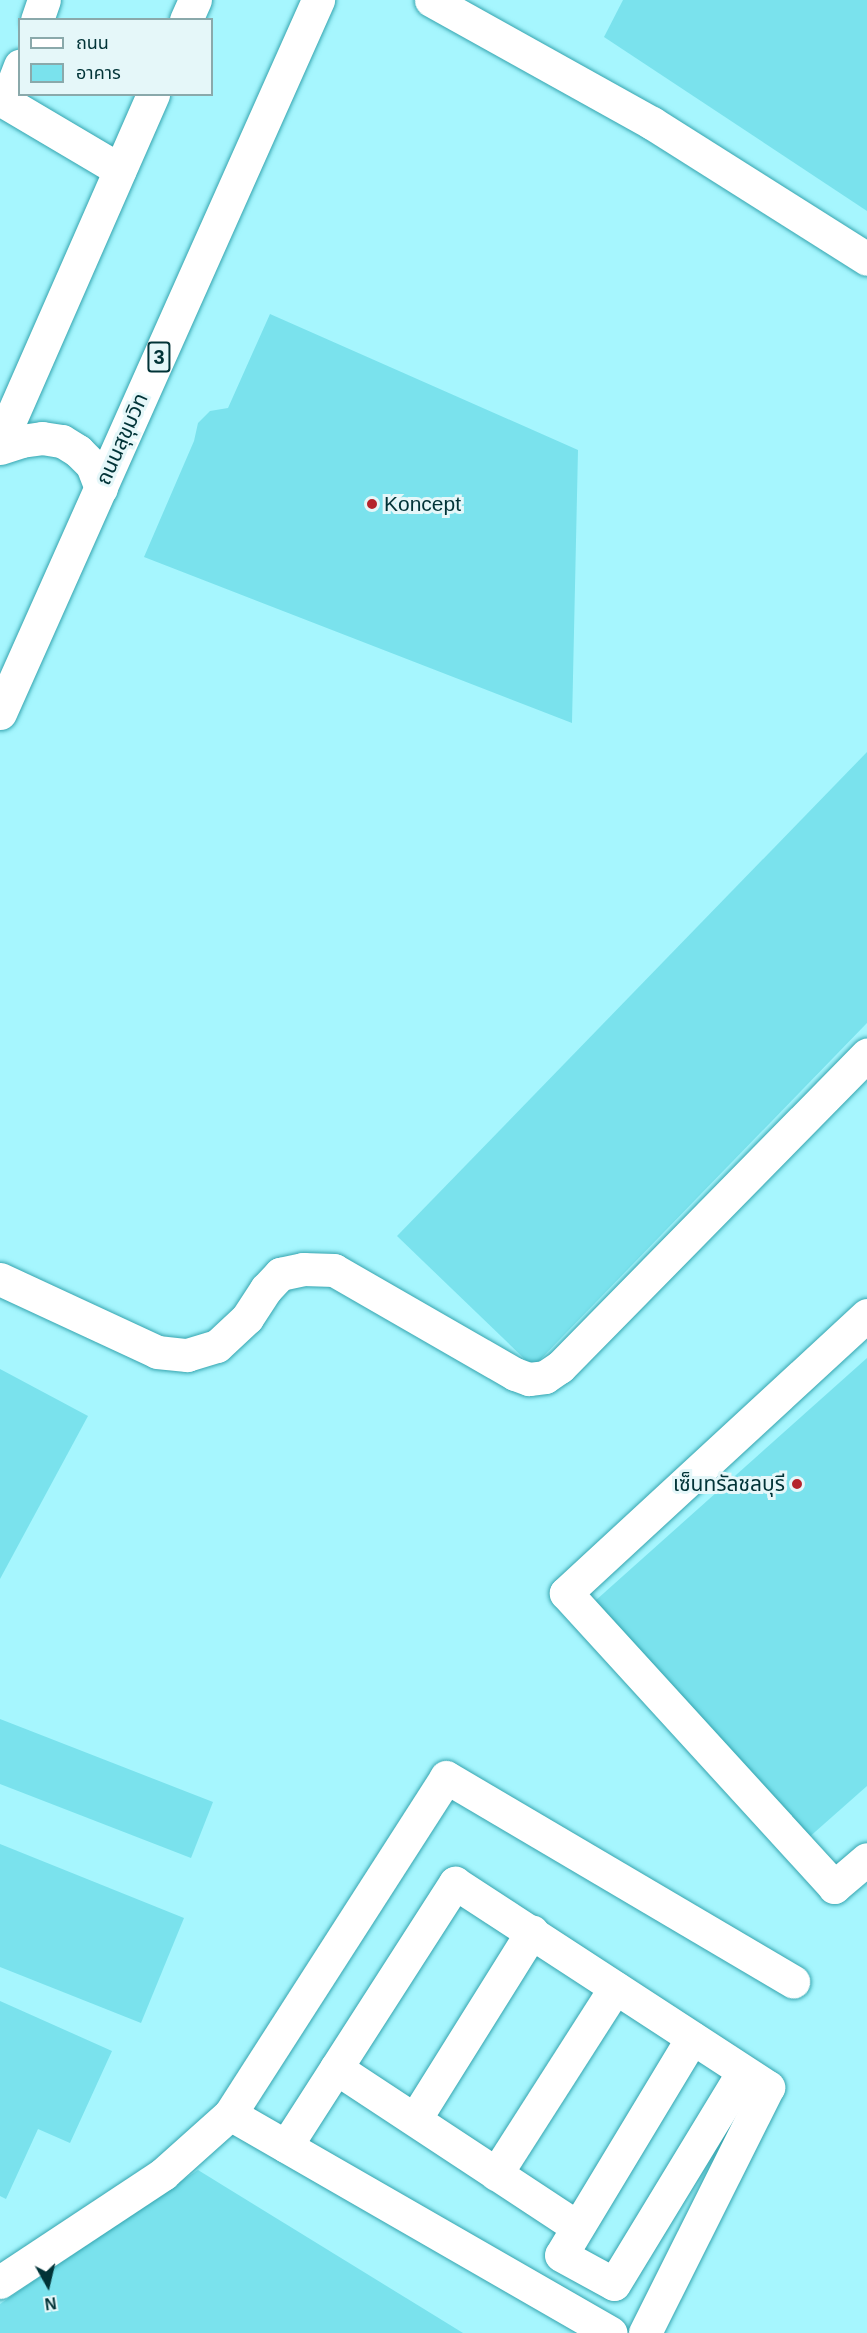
<!DOCTYPE html>
<html>
<head>
<meta charset="utf-8">
<style>
  body { margin:0 }
  #map { position:relative; width:867px; height:2333px; overflow:hidden; background:#a6f6fe; font-family:Arial,"Noto Sans Thai",sans-serif }
  div>[style] { position:absolute }
  [style*='--x'] { left:calc(var(--x)*1px); top:calc(var(--y)*1px); width:calc(var(--w)*1px); rotate:calc(var(--a)*1deg) }
  .building>* { inset:0; background:#7ae2ed }
  .roads { filter:drop-shadow(0 0 2px #35a4af) drop-shadow(0 0 2px #35a4af) }
  .minor>* { height:33px; margin:-16.5px; padding:0 16.5px; transform-origin:16.5px; border-radius:16.5px; background:#fff }
  .major>* { height:33px; margin:-16.5px; padding:0 16.5px; transform-origin:16.5px; border-radius:16.5px; background:#fff }
  .dots>* { width:16px; height:16px; translate:-50% -50%; box-sizing:border-box; border:3px solid #e5f7f9; border-radius:50% }
  span { translate:-50% -50%; white-space:nowrap; text-align:center; line-height:1.15; -webkit-text-stroke:6px #e5f7f9; paint-order:stroke }
  .shield-label span { padding:2px 4px; background:#e5f7f9; border:2px solid; border-radius:4px; -webkit-text-stroke-width:0 }
  .shield-label { font-size:20px; color:#013337; font-weight:700 }
  .street-label { font-size:21px; color:#013337 }
  .poi-label { font-size:21px; color:#013337 }
  .left { translate:0 -50%; text-align:left }
  .right { translate:-100% -50%; text-align:right }
  .legend { position:absolute; left:18px; top:18px; width:195px; height:78px; box-sizing:border-box; background:#e5f7f9; border:2px solid #8aa9ab; margin:0; padding:8px 10px; list-style:none; font-size:18px; color:#013337 }
  .legend li { display:flex; align-items:center; gap:12px; height:30px }
  .legend b { width:30px; border:2px solid #8aa9ab }
  .north { position:absolute; left:18px; top:2255px; width:60px; height:60px; -webkit-text-stroke:4px #e5f7f9; paint-order:stroke; rotate:172deg; font-size:16px; font-weight:700; line-height:24px; text-align:center; color:#013337 }
  .north::after { content:''; display:block; margin:auto; width:21px; height:27px; background:#013337; clip-path:polygon(50% 0,100% 100%,50% 72%,0 100%) }
</style>
</head>
<body>
<div id="map">
  <div class="building">
    <div style="clip-path:polygon(623px 0,867px 0,867px 211px,604px 37px)"></div>
    <div style="clip-path:polygon(270px 314px,578px 450px,572px 723px,144px 557px,194px 441px,198px 423px,210px 411px,228px 408px)"></div>
    <div style="clip-path:polygon(867px 752px,867px 1023px,533px 1367px,397px 1236px)"></div>
    <div style="clip-path:polygon(867px 1358px,867px 1786px,798px 1847px,586px 1609px)"></div>
    <div style="clip-path:polygon(0 1369px,88px 1416px,0 1579px)"></div>
    <div style="clip-path:polygon(0 1719px,213px 1802px,191px 1858px,0 1784px)"></div>
    <div style="clip-path:polygon(0 1844px,184px 1918px,141px 2023px,0 1967px)"></div>
    <div style="clip-path:polygon(0 2001px,112px 2051px,70px 2143px,38px 2129px,6px 2199px,0 2196px)"></div>
    <div style="clip-path:polygon(198px 2170px,463px 2333px,0 2333px,0 2304px)"></div>
  </div>
  <div class="roads">
    <div class="minor">
      <div style="--x:431;--y:0;--w:253;--a:29.1"></div>
      <div style="--x:652;--y:123;--w:254;--a:32.3"></div>
      <div style="--x:37;--y:20;--w:21;--a:-71"></div>
      <div style="--x:0;--y:99;--w:139;--a:30.6"></div>
      <div style="--x:6;--y:102;--w:39;--a:-69"></div>
      <div style="--x:0;--y:1279;--w:173;--a:24.9"></div>
      <div style="--x:157;--y:1352;--w:30;--a:6"></div>
      <div style="--x:187;--y:1355;--w:31;--a:-17"></div>
      <div style="--x:217;--y:1346;--w:41;--a:-43"></div>
      <div style="--x:247;--y:1318;--w:35;--a:-57"></div>
      <div style="--x:266;--y:1289;--w:21;--a:-47"></div>
      <div style="--x:280;--y:1274;--w:24;--a:-12"></div>
      <div style="--x:303;--y:1269;--w:31;--a:2"></div>
      <div style="--x:334;--y:1270;--w:209;--a:29.9"></div>
      <div style="--x:515;--y:1374;--w:15;--a:20"></div>
      <div style="--x:529;--y:1379;--w:16;--a:-7"></div>
      <div style="--x:545;--y:1377;--w:18;--a:-34"></div>
      <div style="--x:560;--y:1367;--w:438;--a:-45.5"></div>
      <div style="--x:867;--y:1315;--w:410;--a:137.3"></div>
      <div style="--x:566;--y:1593;--w:398;--a:47.6"></div>
      <div style="--x:834;--y:1887;--w:43;--a:-40.3"></div>
      <div style="--x:692;--y:2038;--w:253;--a:121.1"></div>
      <div style="--x:561;--y:2255;--w:60;--a:28.7"></div>
      <div style="--x:614;--y:2284;--w:248;--a:-58.7"></div>
      <div style="--x:336;--y:2068;--w:289;--a:33.4"></div>
      <div style="--x:230;--y:2114;--w:400;--a:-57.3"></div>
      <div style="--x:446;--y:1777;--w:403;--a:30.5"></div>
      <div style="--x:415;--y:2119;--w:221;--a:-58"></div>
      <div style="--x:286;--y:2146;--w:313;--a:-57.3"></div>
      <div style="--x:455;--y:1883;--w:374;--a:33.1"></div>
      <div style="--x:768;--y:2087;--w:275;--a:116.6"></div>
      <div style="--x:496;--y:2174;--w:221;--a:-57.4"></div>
      <div style="--x:0;--y:2282;--w:196;--a:-33.5"></div>
      <div style="--x:163;--y:2174;--w:90;--a:-41.8"></div>
      <div style="--x:230;--y:2114;--w:439;--a:29.9"></div>
    </div>
    <div class="major">
      <div style="--x:186;--y:20;--w:22;--a:-66"></div>
      <div style="--x:0;--y:443;--w:381;--a:-66.3"></div>
      <div style="--x:0;--y:448;--w:22;--a:-18"></div>
      <div style="--x:21;--y:441;--w:21;--a:-8"></div>
      <div style="--x:42;--y:438;--w:20;--a:9"></div>
      <div style="--x:62;--y:441;--w:19;--a:32"></div>
      <div style="--x:78;--y:451;--w:20;--a:45"></div>
      <div style="--x:92;--y:465;--w:25;--a:69"></div>
      <div style="--x:0;--y:713;--w:781;--a:-65.96"></div>
    </div>
  </div>
  <div class="dots">
    <div style="left:372px;top:504px;background:#b5242c"></div>
    <div style="left:797px;top:1484px;background:#b5242c"></div>
  </div>
  <div class="shield-label">
    <span style="left:159px;top:357px">3</span>
  </div>
  <div class="street-label">
    <span style="left:122px;top:439px;rotate:-66deg">ถนนสุขุมวิท</span>
  </div>
  <div class="poi-label">
    <span class="left" style="left:384px;top:504px">Koncept</span>
    <span class="right" style="left:785px;top:1484px">เซ็นทรัลชลบุรี</span>
  </div>
  <ul class="legend">
  <li><b style="height:8px;background:#fff"></b>ถนน</li>
  <li><b style="height:16px;background:#7ae2ed"></b>อาคาร</li>
  </ul>
  <div class="north">N</div>
</div>
</body>
</html>
